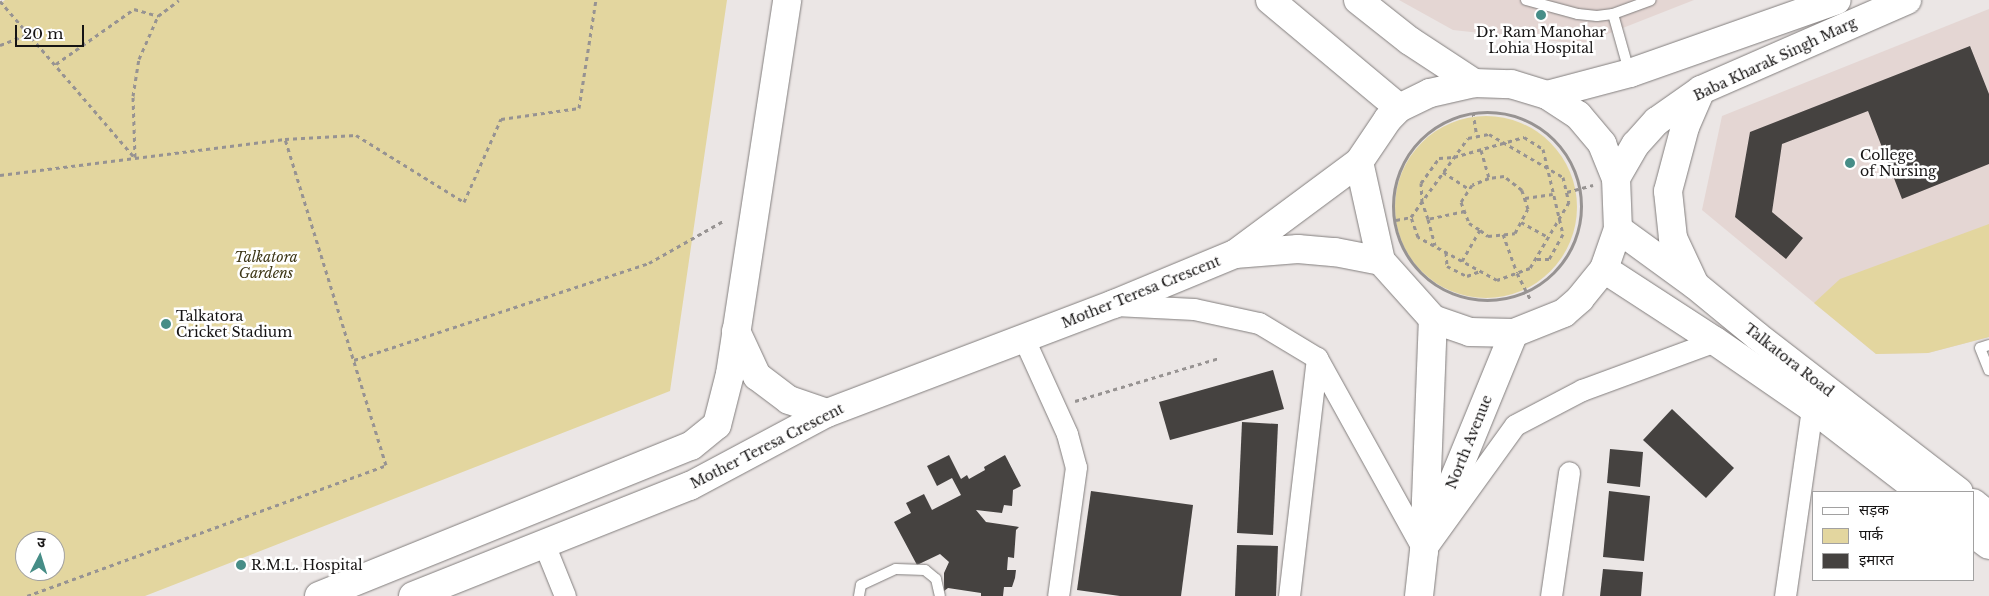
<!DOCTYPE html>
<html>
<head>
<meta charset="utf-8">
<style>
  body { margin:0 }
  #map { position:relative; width:1989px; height:596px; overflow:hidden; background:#ebe6e5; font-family:"Libre Baskerville","Noto Sans Devanagari",serif }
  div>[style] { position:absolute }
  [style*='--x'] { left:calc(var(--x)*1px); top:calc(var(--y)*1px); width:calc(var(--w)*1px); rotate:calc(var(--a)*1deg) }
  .built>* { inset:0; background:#e4d6d3 }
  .green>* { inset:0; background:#e3d69f }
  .round { border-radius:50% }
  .building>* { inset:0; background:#454240 }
  .path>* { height:3px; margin-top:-1.5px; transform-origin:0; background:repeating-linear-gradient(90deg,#979392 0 4px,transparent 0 8px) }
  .path>.ring { margin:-1.5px; padding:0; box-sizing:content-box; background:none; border:3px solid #979392; border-radius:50% }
  .roads { filter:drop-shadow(0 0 1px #827e7d) drop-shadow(0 0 1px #827e7d) }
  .lane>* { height:10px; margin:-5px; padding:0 5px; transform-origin:5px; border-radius:5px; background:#fff }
  .street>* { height:21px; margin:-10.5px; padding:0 10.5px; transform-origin:10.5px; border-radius:10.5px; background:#fff }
  .secondary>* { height:28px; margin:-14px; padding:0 14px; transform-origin:14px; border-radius:14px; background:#fff }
  .dots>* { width:14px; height:14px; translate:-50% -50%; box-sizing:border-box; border:2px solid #fff; border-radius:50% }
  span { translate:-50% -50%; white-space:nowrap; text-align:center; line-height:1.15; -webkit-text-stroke:5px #fff; paint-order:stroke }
  .poi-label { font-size:14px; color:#161414 }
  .left { translate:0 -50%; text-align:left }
  .street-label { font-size:14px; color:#161414 }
  .park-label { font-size:14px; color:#3e3717; font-style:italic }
  .legend { position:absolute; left:1812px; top:491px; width:162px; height:90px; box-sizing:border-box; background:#fff; border:1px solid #a2a1a1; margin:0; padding:6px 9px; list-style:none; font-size:15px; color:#161414 }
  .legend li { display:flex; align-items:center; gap:10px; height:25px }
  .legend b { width:25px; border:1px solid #a2a1a1 }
  .north { position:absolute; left:15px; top:531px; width:50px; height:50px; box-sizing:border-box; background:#fff; border:1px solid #a2a1a1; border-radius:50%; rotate:5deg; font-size:14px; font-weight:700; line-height:20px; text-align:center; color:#161414 }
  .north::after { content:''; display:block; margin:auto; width:18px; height:22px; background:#468d87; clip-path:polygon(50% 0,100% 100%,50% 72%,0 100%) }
  .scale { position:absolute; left:15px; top:25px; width:69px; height:22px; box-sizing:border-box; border:2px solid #161414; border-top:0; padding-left:6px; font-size:15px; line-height:18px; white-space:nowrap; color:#161414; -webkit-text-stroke:4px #fff; paint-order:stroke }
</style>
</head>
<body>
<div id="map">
  <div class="built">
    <div style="clip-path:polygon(1399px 0,1694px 0,1582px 44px,1453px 30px)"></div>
    <div style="clip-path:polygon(1989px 9px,1989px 337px,1928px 353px,1876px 354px,1702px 210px,1722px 116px)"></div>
  </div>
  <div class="green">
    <div style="clip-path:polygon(evenodd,5px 0,727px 0,670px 391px,145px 596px,0 596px,0 4px,5px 0,25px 541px,55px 541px,55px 571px,25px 571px,25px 541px)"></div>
    <div class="round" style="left:1395px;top:116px;width:182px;height:182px"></div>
    <div style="clip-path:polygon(1989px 224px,1989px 337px,1928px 353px,1876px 354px,1814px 303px,1840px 279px)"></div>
  </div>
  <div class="building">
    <div style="clip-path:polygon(1970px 46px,1989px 94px,1989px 164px,1902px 199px,1868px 111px,1782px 144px,1772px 212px,1803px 238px,1786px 259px,1735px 217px,1750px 132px)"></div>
    <div style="clip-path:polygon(1273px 370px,1284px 409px,1170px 440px,1159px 402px)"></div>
    <div style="clip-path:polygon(1672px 409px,1734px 468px,1706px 498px,1643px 440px)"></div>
    <div style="clip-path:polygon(1242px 422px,1278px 424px,1273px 535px,1237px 533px)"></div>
    <div style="clip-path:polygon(1610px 449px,1643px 452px,1640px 487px,1607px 483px)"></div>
    <div style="clip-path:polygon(949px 455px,961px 479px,967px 475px,969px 479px,985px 470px,984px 467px,1005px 455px,1021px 486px,1013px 490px,1012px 506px,1004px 505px,1002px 513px,976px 510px,986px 522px,1019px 527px,1016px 530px,1014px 558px,1008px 557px,1007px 570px,1016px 570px,1015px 578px,1012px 587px,1004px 587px,1003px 596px,981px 596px,981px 593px,948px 588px,944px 591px,944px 573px,949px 562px,940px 554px,917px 565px,894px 522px,911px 513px,906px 503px,924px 494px,932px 510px,961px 495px,952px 478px,937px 486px,927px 466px)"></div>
    <div style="clip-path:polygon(1091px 491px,1193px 505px,1181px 596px,1120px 596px,1077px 590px)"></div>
    <div style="clip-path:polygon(1609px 491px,1650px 496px,1644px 561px,1603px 557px)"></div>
    <div style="clip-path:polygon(1237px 545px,1278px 546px,1276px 596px,1235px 596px)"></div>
    <div style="clip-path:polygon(1603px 569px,1643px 572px,1641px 596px,1600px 596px)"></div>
  </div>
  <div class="path">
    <div style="--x:0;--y:1;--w:207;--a:49.3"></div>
    <div style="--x:0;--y:45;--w:31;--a:-21"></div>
    <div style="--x:56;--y:64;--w:95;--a:-35.2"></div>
    <div style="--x:134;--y:9;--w:25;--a:16"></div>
    <div class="ring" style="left:1393px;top:112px;width:185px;height:185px"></div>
    <div style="--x:1473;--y:112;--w:24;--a:81"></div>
    <div style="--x:1489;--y:134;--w:86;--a:30.2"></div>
    <div style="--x:1563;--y:177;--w:26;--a:77"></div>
    <div style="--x:1569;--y:202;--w:77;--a:120.6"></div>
    <div style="--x:1530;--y:268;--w:35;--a:160"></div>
    <div style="--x:1497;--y:280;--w:90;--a:-151.4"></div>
    <div style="--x:1418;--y:237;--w:21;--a:-109"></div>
    <div style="--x:1411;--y:217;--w:97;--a:-54.2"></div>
    <div style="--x:1468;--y:138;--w:21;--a:-11"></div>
    <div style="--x:1481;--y:150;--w:29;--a:74"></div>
    <div style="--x:135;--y:157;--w:61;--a:-91.9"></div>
    <div style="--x:133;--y:96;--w:37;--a:-81"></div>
    <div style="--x:139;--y:59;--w:47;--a:-66.2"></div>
    <div style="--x:158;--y:16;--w:26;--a:-37"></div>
    <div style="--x:1443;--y:172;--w:31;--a:33"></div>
    <div style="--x:0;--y:175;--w:287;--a:-7.2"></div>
    <div style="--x:285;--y:139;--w:71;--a:-3.2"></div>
    <div style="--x:356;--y:135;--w:127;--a:31.8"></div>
    <div style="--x:464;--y:202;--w:91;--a:-66"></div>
    <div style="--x:501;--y:119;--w:79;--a:-8"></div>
    <div style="--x:579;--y:108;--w:109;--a:-81.1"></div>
    <div style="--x:1567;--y:192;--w:27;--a:-15"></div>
    <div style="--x:1525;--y:198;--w:28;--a:-8"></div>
    <div style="--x:1465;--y:211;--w:38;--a:168"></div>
    <div style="--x:1428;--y:219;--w:18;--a:-109"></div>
    <div style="--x:1422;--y:202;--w:19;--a:-93"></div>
    <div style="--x:1421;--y:183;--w:31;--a:-54"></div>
    <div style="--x:1439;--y:158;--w:15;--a:-4"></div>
    <div style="--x:1454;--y:157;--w:73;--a:-15.9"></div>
    <div style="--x:1524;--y:137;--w:22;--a:32"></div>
    <div style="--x:1543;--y:149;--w:87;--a:76.8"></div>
    <div style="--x:1563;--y:234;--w:29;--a:119"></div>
    <div style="--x:1549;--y:259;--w:14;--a:180"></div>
    <div style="--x:1428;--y:219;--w:27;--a:75"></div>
    <div style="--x:1396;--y:220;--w:15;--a:-11"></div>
    <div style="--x:1521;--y:222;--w:31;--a:29"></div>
    <div style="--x:1503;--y:234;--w:41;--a:70.3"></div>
    <div style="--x:1517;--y:273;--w:30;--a:63"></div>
    <div style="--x:1446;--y:252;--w:14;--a:86"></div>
    <div style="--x:1447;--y:266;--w:22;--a:27"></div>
    <div style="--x:1467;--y:276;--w:14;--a:-21"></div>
    <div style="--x:1462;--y:261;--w:36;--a:-60"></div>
    <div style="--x:1480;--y:230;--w:10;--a:37"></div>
    <div style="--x:1488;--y:236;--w:27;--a:-6"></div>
    <div style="--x:1515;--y:233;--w:27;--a:-62"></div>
    <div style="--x:1528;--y:209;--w:20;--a:-108"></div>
    <div style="--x:1522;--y:190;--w:23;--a:-142"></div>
    <div style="--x:1504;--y:176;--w:15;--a:172"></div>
    <div style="--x:1489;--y:178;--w:18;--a:158"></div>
    <div style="--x:1472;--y:185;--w:20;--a:123"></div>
    <div style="--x:1461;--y:202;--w:22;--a:69"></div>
    <div style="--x:1469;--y:223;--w:13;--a:32"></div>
    <div style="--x:354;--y:360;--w:311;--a:-18.2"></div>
    <div style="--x:649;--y:263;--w:87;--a:-29.5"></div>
    <div style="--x:1075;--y:401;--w:150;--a:-16.6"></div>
    <div style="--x:27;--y:596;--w:382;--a:-20"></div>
    <div style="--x:386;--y:465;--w:341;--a:-107.2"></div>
  </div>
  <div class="roads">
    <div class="lane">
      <div style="--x:1526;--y:0;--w:54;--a:15.1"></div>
      <div style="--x:1578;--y:14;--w:19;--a:6"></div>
      <div style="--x:1597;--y:16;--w:16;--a:-7"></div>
      <div style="--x:1613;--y:14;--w:40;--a:-20.2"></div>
      <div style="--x:1613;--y:14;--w:59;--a:74.3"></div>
      <div style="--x:1989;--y:345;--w:9;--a:162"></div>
      <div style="--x:1980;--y:348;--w:24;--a:68"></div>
      <div style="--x:859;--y:596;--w:11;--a:-80"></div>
      <div style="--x:861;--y:585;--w:38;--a:-25"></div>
      <div style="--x:896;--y:569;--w:29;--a:2"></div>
      <div style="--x:925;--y:570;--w:14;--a:39"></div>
      <div style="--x:936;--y:579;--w:17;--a:77"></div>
    </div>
    <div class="street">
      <div style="--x:1115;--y:305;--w:79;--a:2.9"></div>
      <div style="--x:1194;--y:309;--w:66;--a:12.2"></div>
      <div style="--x:1259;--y:323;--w:68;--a:31.1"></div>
      <div style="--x:1317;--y:358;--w:221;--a:61"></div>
      <div style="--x:1424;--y:551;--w:155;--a:-54.2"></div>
      <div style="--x:1515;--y:425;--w:76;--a:-27.6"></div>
      <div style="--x:1582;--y:390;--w:142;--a:-20.2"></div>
      <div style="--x:1024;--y:339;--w:104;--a:65.6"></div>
      <div style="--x:1067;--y:434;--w:34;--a:75"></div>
      <div style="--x:1076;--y:467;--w:130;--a:97.9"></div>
      <div style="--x:544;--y:544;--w:56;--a:68"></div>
      <div style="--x:1289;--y:596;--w:240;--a:-83.3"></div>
      <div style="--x:1551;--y:596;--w:125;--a:-81.7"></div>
      <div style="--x:1785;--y:596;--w:190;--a:-81.8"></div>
    </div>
    <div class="secondary">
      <div style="--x:1270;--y:0;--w:168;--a:39.9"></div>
      <div style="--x:1358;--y:0;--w:66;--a:38.3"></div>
      <div style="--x:1410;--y:41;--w:77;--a:33.3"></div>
      <div style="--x:1547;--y:95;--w:86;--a:-14.8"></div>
      <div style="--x:1630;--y:73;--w:219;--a:-19.4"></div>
      <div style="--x:1616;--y:178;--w:39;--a:-60"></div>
      <div style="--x:1636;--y:144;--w:31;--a:-48"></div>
      <div style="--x:1657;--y:121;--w:54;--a:-35.2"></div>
      <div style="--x:1701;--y:90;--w:225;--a:-23.6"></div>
      <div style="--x:1618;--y:229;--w:95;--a:36"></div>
      <div style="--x:1695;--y:285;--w:80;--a:39.4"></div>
      <div style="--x:1757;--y:336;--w:255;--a:37.7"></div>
      <div style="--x:1235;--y:254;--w:63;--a:-4.5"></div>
      <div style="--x:1298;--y:249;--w:37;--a:5"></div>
      <div style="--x:1335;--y:252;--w:47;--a:11.1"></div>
      <div style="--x:1604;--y:269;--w:132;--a:33"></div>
      <div style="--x:1715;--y:341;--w:118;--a:34.6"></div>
      <div style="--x:1812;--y:408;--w:138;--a:37.6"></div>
      <div style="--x:1694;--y:283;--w:50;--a:-115"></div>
      <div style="--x:1673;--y:238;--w:47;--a:-96.1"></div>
      <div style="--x:1668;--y:191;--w:66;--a:-75.1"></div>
      <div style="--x:1685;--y:127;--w:40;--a:-66.6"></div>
      <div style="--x:736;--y:331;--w:50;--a:65"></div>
      <div style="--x:757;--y:376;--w:40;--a:37"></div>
      <div style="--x:789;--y:400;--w:40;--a:18.9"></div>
      <div style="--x:1973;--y:503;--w:21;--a:39"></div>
      <div style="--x:1973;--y:533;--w:20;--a:37"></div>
      <div style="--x:1431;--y:535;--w:218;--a:-67.7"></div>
      <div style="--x:319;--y:596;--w:401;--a:-22"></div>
      <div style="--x:691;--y:446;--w:33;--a:-39"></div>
      <div style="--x:717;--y:425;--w:53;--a:-75.7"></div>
      <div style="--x:730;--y:374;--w:378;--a:-81.3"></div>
      <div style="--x:413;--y:596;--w:298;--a:-21.7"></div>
      <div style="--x:690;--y:486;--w:155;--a:-28.1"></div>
      <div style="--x:827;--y:413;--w:307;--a:-20.8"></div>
      <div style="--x:1114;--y:304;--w:131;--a:-22.5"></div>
      <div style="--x:1235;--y:254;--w:154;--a:-36.6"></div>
      <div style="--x:1359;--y:162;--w:52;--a:-56"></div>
      <div style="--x:1388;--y:119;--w:16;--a:-45"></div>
      <div style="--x:1399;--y:108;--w:34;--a:-26"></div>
      <div style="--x:1430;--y:93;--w:45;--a:-12.8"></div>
      <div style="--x:1474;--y:83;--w:37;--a:2"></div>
      <div style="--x:1511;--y:84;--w:38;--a:17"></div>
      <div style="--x:1547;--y:95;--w:37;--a:33"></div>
      <div style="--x:1578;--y:115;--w:38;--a:50"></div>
      <div style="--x:1602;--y:144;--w:37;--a:68"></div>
      <div style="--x:1616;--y:178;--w:51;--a:87.8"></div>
      <div style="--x:1618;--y:229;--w:42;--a:109.3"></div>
      <div style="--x:1604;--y:269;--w:38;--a:129"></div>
      <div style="--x:1580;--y:299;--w:21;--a:139"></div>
      <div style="--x:1564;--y:313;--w:54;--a:158.2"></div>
      <div style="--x:1514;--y:333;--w:44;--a:-178.7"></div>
      <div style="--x:1470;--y:332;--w:39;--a:-161"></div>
      <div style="--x:1433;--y:319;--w:78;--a:-131.9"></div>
      <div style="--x:1381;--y:261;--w:101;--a:-102.5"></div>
      <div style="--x:1419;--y:596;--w:45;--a:-83.7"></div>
      <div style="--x:1424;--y:551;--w:232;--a:-87.8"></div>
    </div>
  </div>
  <div class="dots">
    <div style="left:1541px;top:15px;background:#468d87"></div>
    <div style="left:1850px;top:163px;background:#468d87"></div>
    <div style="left:166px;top:324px;background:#468d87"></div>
    <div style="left:241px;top:565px;background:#468d87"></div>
  </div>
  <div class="poi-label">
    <span style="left:1541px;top:40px">Dr. Ram Manohar<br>Lohia Hospital</span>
    <span class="left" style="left:1860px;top:163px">College<br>of Nursing</span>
    <span class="left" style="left:176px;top:324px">Talkatora<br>Cricket Stadium</span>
    <span class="left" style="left:251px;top:565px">R.M.L. Hospital</span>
  </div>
  <div class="street-label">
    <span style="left:1775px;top:59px;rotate:-25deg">Baba Kharak Singh Marg</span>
    <span style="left:1141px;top:292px;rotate:-22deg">Mother Teresa Crescent</span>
    <span style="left:1789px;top:360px;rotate:38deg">Talkatora Road</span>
    <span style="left:1469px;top:442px;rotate:-68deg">North Avenue</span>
    <span style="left:767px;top:446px;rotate:-27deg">Mother Teresa Crescent</span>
  </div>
  <div class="park-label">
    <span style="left:266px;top:265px">Talkatora<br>Gardens</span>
  </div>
  <ul class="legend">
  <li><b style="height:6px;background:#fff"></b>सड़क</li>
  <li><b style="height:14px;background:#e3d69f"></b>पार्क</li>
  <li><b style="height:14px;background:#454240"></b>इमारत</li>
  </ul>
  <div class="north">उ</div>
  <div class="scale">20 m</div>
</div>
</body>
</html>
